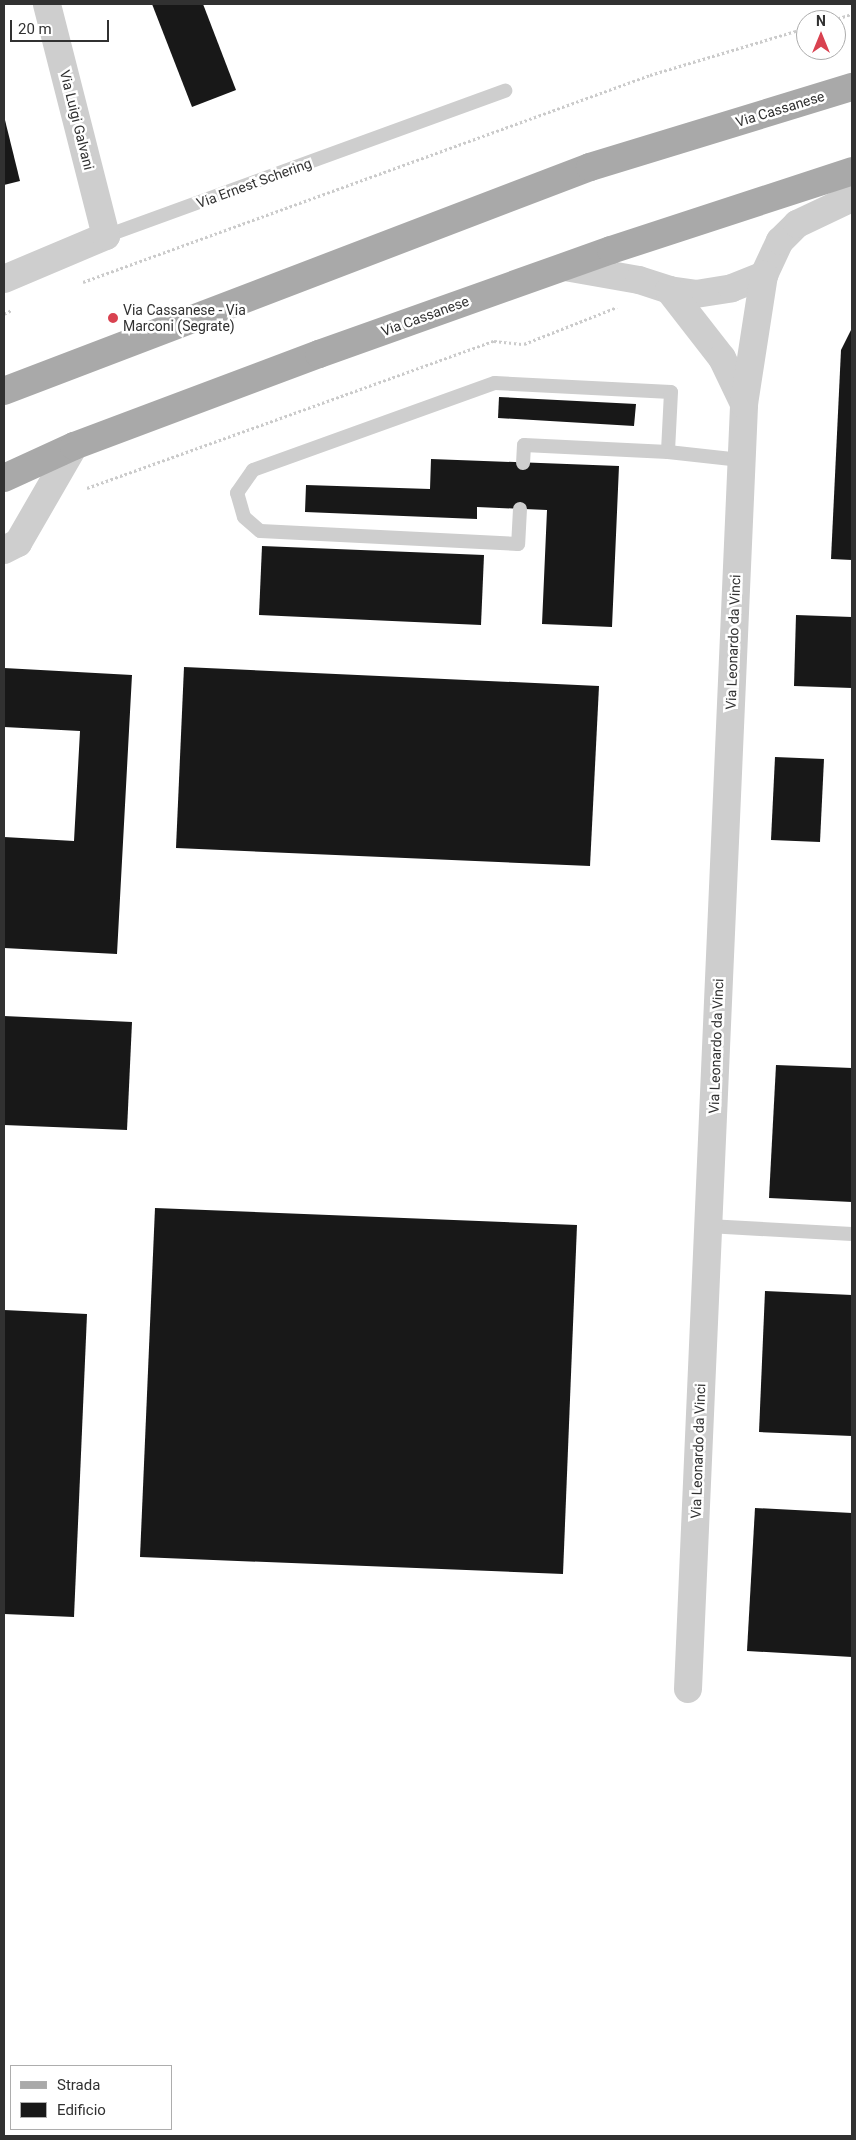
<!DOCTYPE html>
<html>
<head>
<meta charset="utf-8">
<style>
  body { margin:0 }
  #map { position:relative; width:856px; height:2140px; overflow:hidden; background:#fff; font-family:Roboto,sans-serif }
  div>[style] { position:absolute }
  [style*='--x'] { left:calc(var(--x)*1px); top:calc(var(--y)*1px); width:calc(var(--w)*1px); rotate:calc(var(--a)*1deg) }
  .building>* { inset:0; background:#181818 }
  .path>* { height:3px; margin-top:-1.5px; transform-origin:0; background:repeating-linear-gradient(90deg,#cbcbcb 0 2.5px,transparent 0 5px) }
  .service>* { height:14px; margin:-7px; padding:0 7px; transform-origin:7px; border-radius:7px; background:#cecece }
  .minor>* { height:28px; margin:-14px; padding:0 14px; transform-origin:14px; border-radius:14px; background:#cecece }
  .primary>* { height:28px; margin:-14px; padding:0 14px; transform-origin:14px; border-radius:14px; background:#a9a9a9 }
  .dots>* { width:14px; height:14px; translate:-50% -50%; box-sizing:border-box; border:2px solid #fff; border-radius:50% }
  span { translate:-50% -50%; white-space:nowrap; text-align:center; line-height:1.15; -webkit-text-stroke:5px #fff; paint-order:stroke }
  .street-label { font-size:14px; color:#313131 }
  .poi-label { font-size:14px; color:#313131 }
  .left { translate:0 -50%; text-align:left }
  .frame { position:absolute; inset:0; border:5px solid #313131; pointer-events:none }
  .legend { position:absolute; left:10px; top:2065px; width:162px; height:65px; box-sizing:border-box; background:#fff; border:1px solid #adadad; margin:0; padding:6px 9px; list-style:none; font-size:15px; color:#313131 }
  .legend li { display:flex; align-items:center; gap:10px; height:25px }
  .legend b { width:25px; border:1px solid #adadad }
  .north { position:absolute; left:796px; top:10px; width:50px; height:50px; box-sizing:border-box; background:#fff; border:1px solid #adadad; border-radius:50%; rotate:0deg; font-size:14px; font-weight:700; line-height:20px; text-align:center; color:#313131 }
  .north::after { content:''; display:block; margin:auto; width:18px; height:22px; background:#d94250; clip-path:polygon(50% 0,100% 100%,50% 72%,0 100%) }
  .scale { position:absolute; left:10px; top:20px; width:99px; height:22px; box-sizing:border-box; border:2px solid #313131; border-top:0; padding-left:6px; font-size:15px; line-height:18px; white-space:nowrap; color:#313131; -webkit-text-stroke:4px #fff; paint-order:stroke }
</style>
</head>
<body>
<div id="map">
  <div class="building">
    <div style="clip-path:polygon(152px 4px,203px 4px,236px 90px,192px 107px)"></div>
    <div style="clip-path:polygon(4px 116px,20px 181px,4px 185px)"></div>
    <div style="clip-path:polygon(852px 328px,852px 560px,831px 559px,841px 350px)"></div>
    <div style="clip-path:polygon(499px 397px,636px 404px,634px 426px,498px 418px)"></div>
    <div style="clip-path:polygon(431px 459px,619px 466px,612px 627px,542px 624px,547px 510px,477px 507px,477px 519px,305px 512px,306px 485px,430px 489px)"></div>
    <div style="clip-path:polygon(262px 546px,484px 555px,481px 625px,259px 615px)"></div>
    <div style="clip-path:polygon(796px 615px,852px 617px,852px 688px,794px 686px)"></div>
    <div style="clip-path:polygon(184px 667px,599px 686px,590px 866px,176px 848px)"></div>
    <div style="clip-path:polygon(4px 668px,132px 675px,117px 954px,4px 948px,4px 837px,74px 841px,80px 731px,4px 727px)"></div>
    <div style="clip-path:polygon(775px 757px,824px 759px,820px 842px,771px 840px)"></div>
    <div style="clip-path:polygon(4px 1016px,132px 1022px,127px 1130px,4px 1125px)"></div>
    <div style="clip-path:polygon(776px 1065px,852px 1068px,852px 1202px,769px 1198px)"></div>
    <div style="clip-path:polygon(155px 1208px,577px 1225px,563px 1574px,140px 1557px)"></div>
    <div style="clip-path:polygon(765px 1291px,852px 1295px,852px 1436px,759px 1432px)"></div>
    <div style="clip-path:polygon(4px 1310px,87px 1314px,74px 1617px,4px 1614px)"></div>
    <div style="clip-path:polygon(755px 1508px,852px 1513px,852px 1657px,747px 1651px)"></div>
  </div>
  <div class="path">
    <div style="--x:833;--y:20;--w:20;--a:-18"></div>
    <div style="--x:83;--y:282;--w:604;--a:-20.06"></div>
    <div style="--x:650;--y:75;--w:163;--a:-16.8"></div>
    <div style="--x:4;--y:314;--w:9;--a:-27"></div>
    <div style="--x:87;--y:488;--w:433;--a:-19.9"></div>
    <div style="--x:494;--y:341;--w:30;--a:6"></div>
    <div style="--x:524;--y:344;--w:100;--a:-21.7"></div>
  </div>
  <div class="service">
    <div style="--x:106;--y:236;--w:425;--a:-20"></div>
    <div style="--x:668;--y:452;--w:73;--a:6.3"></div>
    <div style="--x:520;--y:509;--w:35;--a:93"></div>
    <div style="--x:518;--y:544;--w:258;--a:-177.1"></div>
    <div style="--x:260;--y:531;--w:21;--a:-139"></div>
    <div style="--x:244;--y:517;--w:25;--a:-106"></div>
    <div style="--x:237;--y:493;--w:28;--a:-55"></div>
    <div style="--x:253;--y:470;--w:257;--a:-19.8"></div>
    <div style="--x:495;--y:383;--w:176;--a:2.9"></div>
    <div style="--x:671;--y:392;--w:60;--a:92.9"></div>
    <div style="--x:668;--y:452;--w:144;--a:-177.2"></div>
    <div style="--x:524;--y:445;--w:18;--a:93"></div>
    <div style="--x:708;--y:1226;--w:144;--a:3.2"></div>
  </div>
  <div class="minor">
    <div style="--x:565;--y:267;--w:75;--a:10"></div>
    <div style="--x:639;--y:280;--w:32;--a:18"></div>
    <div style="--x:669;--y:290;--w:27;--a:8"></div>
    <div style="--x:696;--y:294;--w:36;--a:-9"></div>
    <div style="--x:732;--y:288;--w:35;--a:-22"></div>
    <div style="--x:764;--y:275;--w:38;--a:-65"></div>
    <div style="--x:780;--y:241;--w:24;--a:-45"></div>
    <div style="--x:797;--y:224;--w:61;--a:-25.3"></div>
    <div style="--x:4;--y:279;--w:111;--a:-22.9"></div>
    <div style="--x:106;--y:236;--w:239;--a:-104.3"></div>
    <div style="--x:669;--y:290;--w:86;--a:52.1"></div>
    <div style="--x:722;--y:358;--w:51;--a:64.4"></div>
    <div style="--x:4;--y:550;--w:16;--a:-27"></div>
    <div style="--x:18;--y:543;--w:112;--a:-60"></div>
    <div style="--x:688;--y:1689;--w:1286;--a:-87.5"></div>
    <div style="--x:744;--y:404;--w:131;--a:-81.2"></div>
  </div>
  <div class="primary">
    <div style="--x:4;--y:391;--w:627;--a:-20.92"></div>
    <div style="--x:590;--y:167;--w:274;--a:-17"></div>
    <div style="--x:4;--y:478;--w:77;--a:-24.6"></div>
    <div style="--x:74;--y:446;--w:262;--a:-20.6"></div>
    <div style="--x:319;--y:354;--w:310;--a:-19.6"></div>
    <div style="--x:611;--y:250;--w:254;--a:-18.1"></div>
  </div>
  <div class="dots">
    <div style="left:113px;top:318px;background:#d94250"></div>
  </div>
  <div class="street-label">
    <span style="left:780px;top:109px;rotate:-17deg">Via Cassanese</span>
    <span style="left:77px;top:120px;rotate:76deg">Via Luigi Galvani</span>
    <span style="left:254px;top:183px;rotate:-20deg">Via Ernest Schering</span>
    <span style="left:425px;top:316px;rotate:-20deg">Via Cassanese</span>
    <span style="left:733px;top:642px;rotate:-88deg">Via Leonardo da Vinci</span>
    <span style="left:716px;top:1046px;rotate:-88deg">Via Leonardo da Vinci</span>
    <span style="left:698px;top:1451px;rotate:-88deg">Via Leonardo da Vinci</span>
  </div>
  <div class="poi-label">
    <span class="left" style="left:123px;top:318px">Via Cassanese - Via<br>Marconi (Segrate)</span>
  </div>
  <div class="frame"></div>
  <ul class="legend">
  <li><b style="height:6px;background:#a9a9a9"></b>Strada</li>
  <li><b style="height:14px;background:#181818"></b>Edificio</li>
  </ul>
  <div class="north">N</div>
  <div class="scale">20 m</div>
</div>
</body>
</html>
